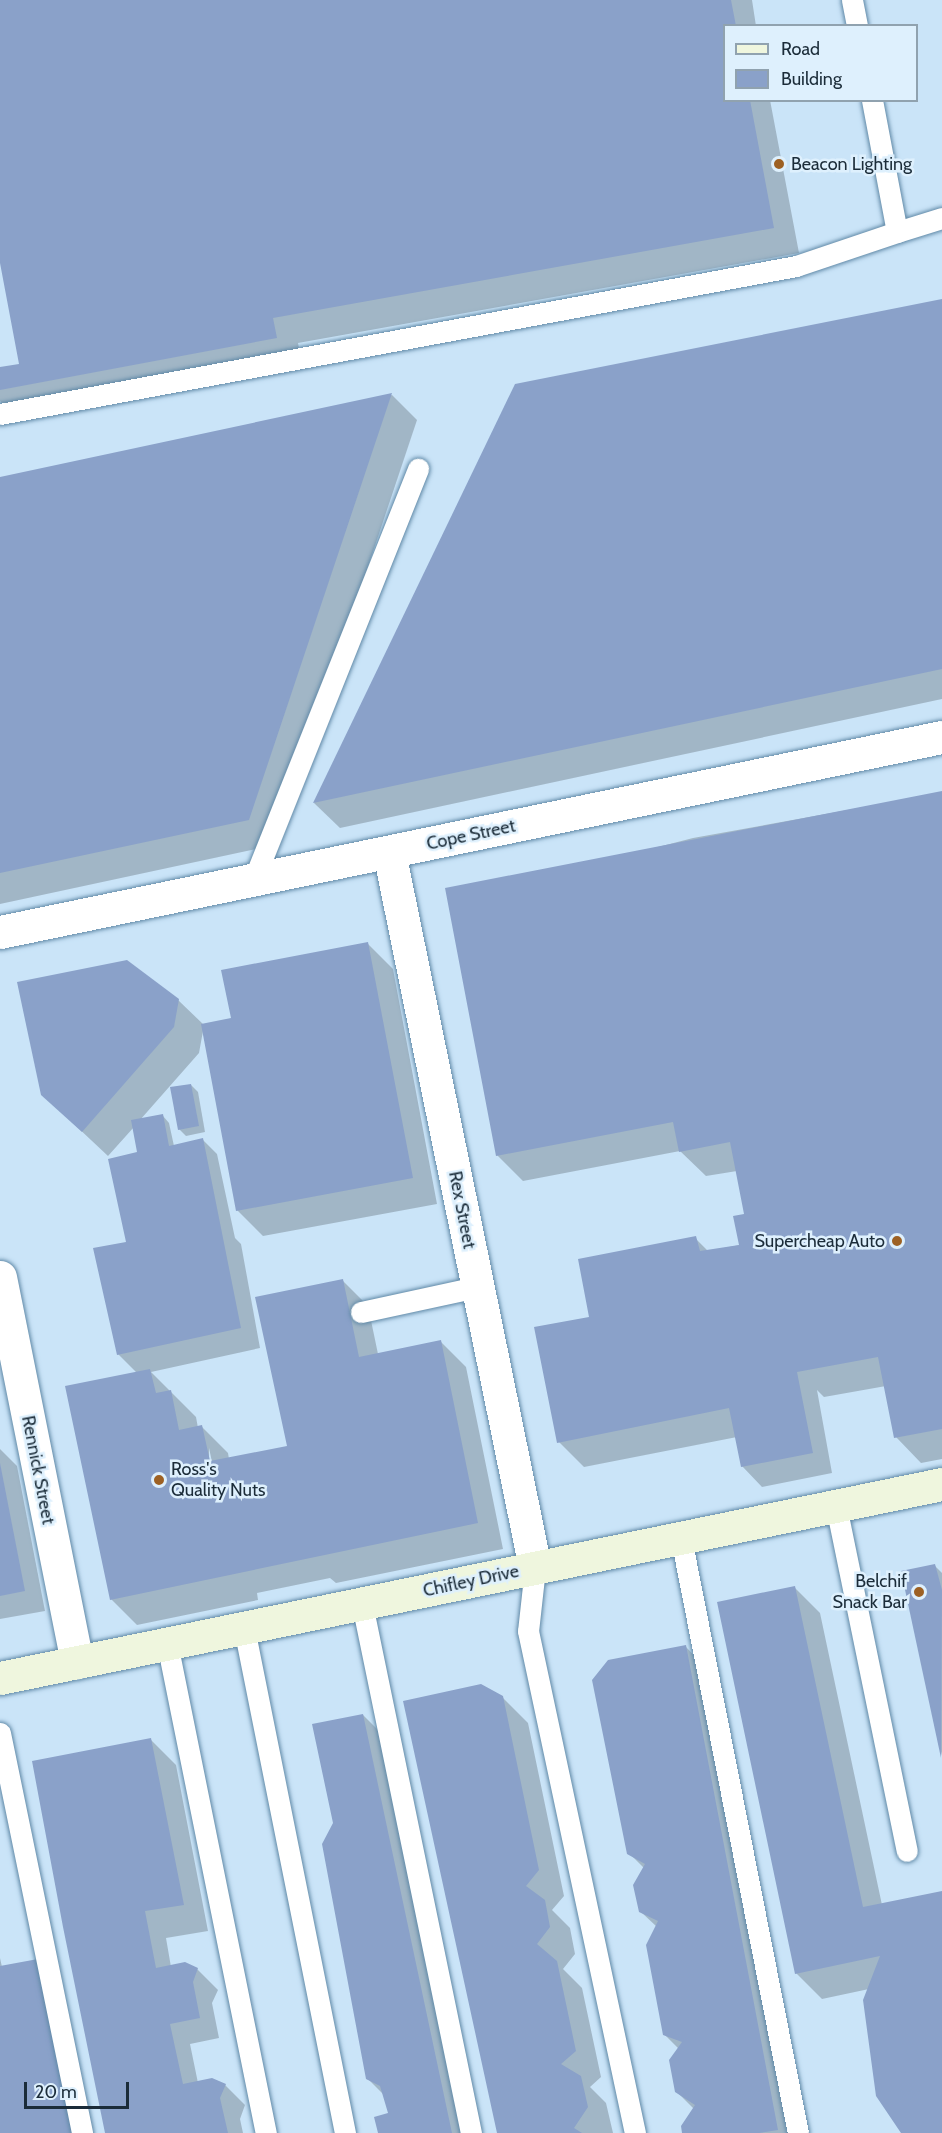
<!DOCTYPE html>
<html>
<head>
<meta charset="utf-8">
<style>
  body { margin:0 }
  #map { position:relative; width:942px; height:2133px; overflow:hidden; background:#cae4f8; font-family:Cabin,sans-serif }
  div>[style] { position:absolute }
  [style*='--x'] { left:calc(var(--x)*1px); top:calc(var(--y)*1px); width:calc(var(--w)*1px); rotate:calc(var(--a)*1deg) }
  .shadow>* { inset:0; background:#0003 }
  .building>* { inset:0; background:#8aa1c9 }
  .roads { filter:drop-shadow(0 0 2px #6089a7) drop-shadow(0 0 2px #6089a7) }
  .lane>* { height:21px; margin:-10.5px; padding:0 10.5px; transform-origin:10.5px; border-radius:10.5px; background:#fff }
  .street>* { height:33px; margin:-16.5px; padding:0 16.5px; transform-origin:16.5px; border-radius:16.5px; background:#fff }
  .secondary>* { height:33px; margin:-16.5px; padding:0 16.5px; transform-origin:16.5px; border-radius:16.5px; background:#eff6de }
  .dots>* { width:16px; height:16px; translate:-50% -50%; box-sizing:border-box; border:3px solid #def0fd; border-radius:50% }
  span { translate:-50% -50%; white-space:nowrap; text-align:center; line-height:1.15; -webkit-text-stroke:5px #def0fd; paint-order:stroke }
  .poi-label { font-size:18px; color:#1b2c39 }
  .left { translate:0 -50%; text-align:left }
  .right { translate:-100% -50%; text-align:right }
  .street-label { font-size:18px; color:#1b2c39 }
  .legend { position:absolute; left:723px; top:24px; width:195px; height:78px; box-sizing:border-box; background:#def0fd; border:2px solid #90a2af; margin:0; padding:8px 10px; list-style:none; font-size:18px; color:#1b2c39 }
  .legend li { display:flex; align-items:center; gap:12px; height:30px }
  .legend b { width:30px; border:2px solid #90a2af }
  .scale { position:absolute; left:24px; top:2082px; width:105px; height:27px; box-sizing:border-box; border:3px solid #1b2c39; border-top:0; padding-left:8px; font-size:18px; line-height:21px; white-space:nowrap; color:#1b2c39; -webkit-text-stroke:4px #def0fd; paint-order:stroke }
</style>
</head>
<body>
<div id="map">
  <div class="shadow">
    <div style="clip-path:polygon(0 0,752px 0,756px 26px,724px 26px,724px 100px,770px 100px,799px 253px,298px 343px,302px 363px,15px 417px,0 401px,0 369px,21px 365px,0 255px)"></div>
    <div style="clip-path:polygon(942px 301px,942px 699px,340px 828px,314px 803px,516px 385px)"></div>
    <div style="clip-path:polygon(392px 395px,417px 420px,275px 845px,0 904px,0 479px)"></div>
    <div style="clip-path:polygon(942px 793px,942px 1459px,921px 1463px,896px 1437px,886px 1386px,824px 1397px,817px 1390px,832px 1473px,762px 1487px,742px 1466px,737px 1437px,584px 1467px,559px 1442px,591px 1318px,695px 1238px,708px 1251px,740px 1245px,746px 1215px,737px 1171px,706px 1176px,680px 1151px,523px 1181px,497px 1155px,623px 856px,693px 838px)"></div>
    <div style="clip-path:polygon(evenodd,368px 944px,393px 969px,437px 1204px,263px 1236px,237px 1210px,203px 1031px,199px 1053px,140px 1120px,163px 1116px,169px 1123px,174px 1146px,203px 1140px,217px 1154px,235px 1238px,241px 1244px,260px 1348px,151px 1372px,196px 1417px,198px 1428px,202px 1427px,228px 1453px,229px 1459px,288px 1447px,343px 1281px,368px 1306px,378px 1354px,440px 1341px,466px 1367px,503px 1549px,336px 1583px,330px 1578px,257px 1593px,258px 1600px,137px 1625px,111px 1599px,137px 1373px,118px 1354px,140px 1153px,134px 1127px,108px 1156px,42px 1094px,178px 1000px,204px 1025px,232px 1019px,368px 944px,209px 1448px,212px 1462px,209px 1462px,209px 1448px)"></div>
    <div style="clip-path:polygon(191px 1085px,198px 1092px,205px 1132px,186px 1136px,179px 1129px)"></div>
    <div style="clip-path:polygon(0 1449px,17px 1466px,45px 1611px,0 1619px)"></div>
    <div style="clip-path:polygon(934px 1565px,942px 1573px,942px 1756px,903px 1572px)"></div>
    <div style="clip-path:polygon(795px 1588px,820px 1613px,882px 1905px,942px 1892px,942px 2133px,902px 2133px,869px 1989px,822px 1999px,796px 1973px)"></div>
    <div style="clip-path:polygon(686px 1647px,711px 1673px,798px 2133px,683px 2133px,694px 2109px,676px 2091px,679px 2049px,665px 2035px,657px 1927px,640px 1911px,644px 1868px,629px 1853px)"></div>
    <div style="clip-path:polygon(502px 1697px,528px 1723px,564px 1896px,552px 1910px,570px 1928px,575px 1954px,563px 1969px,582px 1988px,601px 2077px,590px 2087px,606px 2103px,613px 2133px,498px 2133px)"></div>
    <div style="clip-path:polygon(363px 1715px,389px 1741px,471px 2133px,380px 2133px,389px 2114px,384px 2095px,367px 2078px,334px 1823px)"></div>
    <div style="clip-path:polygon(151px 1740px,176px 1765px,208px 1931px,166px 1938px,171px 1967px,197px 1969px,218px 1990px,212px 2003px,219px 2038px,190px 2044px,198px 2083px,225px 2085px,245px 2105px,240px 2119px,243px 2133px,109px 2133px)"></div>
    <div style="clip-path:polygon(0 1958px,2px 1967px,37px 1960px,63px 1986px,92px 2133px,0 2133px)"></div>
  </div>
  <div class="building">
    <div style="clip-path:polygon(0 0,731px 0,736px 26px,724px 26px,724px 100px,750px 100px,774px 228px,273px 318px,277px 338px,0 390px,0 367px,19px 364px,0 263px)"></div>
    <div style="clip-path:polygon(942px 299px,942px 669px,313px 803px,515px 384px)"></div>
    <div style="clip-path:polygon(392px 393px,249px 820px,0 873px,0 477px)"></div>
    <div style="clip-path:polygon(942px 791px,942px 1429px,894px 1438px,878px 1357px,797px 1372px,813px 1453px,741px 1467px,729px 1408px,557px 1443px,534px 1327px,589px 1317px,578px 1259px,696px 1236px,700px 1251px,739px 1245px,733px 1216px,744px 1214px,730px 1142px,679px 1152px,673px 1122px,496px 1156px,445px 888px)"></div>
    <div style="clip-path:polygon(368px 942px,413px 1178px,236px 1211px,201px 1024px,231px 1018px,221px 970px)"></div>
    <div style="clip-path:polygon(127px 960px,179px 999px,174px 1027px,82px 1132px,41px 1095px,17px 982px)"></div>
    <div style="clip-path:polygon(191px 1084px,199px 1126px,178px 1130px,170px 1087px)"></div>
    <div style="clip-path:polygon(163px 1114px,169px 1146px,203px 1138px,241px 1328px,117px 1355px,93px 1248px,126px 1242px,108px 1159px,137px 1152px,131px 1120px)"></div>
    <div style="clip-path:polygon(343px 1279px,359px 1357px,441px 1340px,478px 1523px,110px 1600px,65px 1386px,150px 1369px,156px 1393px,171px 1390px,179px 1430px,202px 1425px,210px 1461px,287px 1446px,255px 1297px)"></div>
    <div style="clip-path:polygon(0 1463px,25px 1591px,0 1596px)"></div>
    <div style="clip-path:polygon(935px 1564px,942px 1590px,941px 1758px,901px 1571px)"></div>
    <div style="clip-path:polygon(795px 1586px,863px 1907px,942px 1891px,942px 2133px,901px 2133px,876px 2096px,863px 2000px,880px 1956px,795px 1974px,717px 1602px)"></div>
    <div style="clip-path:polygon(686px 1645px,778px 2130px,759px 2133px,682px 2133px,681px 2126px,695px 2105px,675px 2092px,669px 2060px,682px 2042px,663px 2035px,646px 1945px,658px 1921px,639px 1912px,633px 1885px,645px 1864px,627px 1854px,592px 1680px,608px 1660px)"></div>
    <div style="clip-path:polygon(481px 1684px,503px 1696px,539px 1870px,526px 1886px,545px 1900px,550px 1927px,537px 1944px,557px 1961px,576px 2051px,561px 2064px,581px 2076px,588px 2107px,574px 2128px,582px 2133px,497px 2133px,403px 1701px)"></div>
    <div style="clip-path:polygon(363px 1714px,452px 2133px,378px 2133px,374px 2117px,388px 2113px,380px 2086px,366px 2079px,322px 1844px,333px 1823px,312px 1724px)"></div>
    <div style="clip-path:polygon(151px 1738px,184px 1905px,145px 1911px,156px 1968px,185px 1962px,198px 1968px,193px 1982px,200px 2018px,170px 2024px,183px 2084px,212px 2078px,226px 2084px,220px 2098px,228px 2133px,105px 2133px,63px 1927px,32px 1761px)"></div>
    <div style="clip-path:polygon(38px 1959px,72px 2133px,0 2133px,0 1966px)"></div>
  </div>
  <div class="roads">
    <div class="lane">
      <div style="--x:852;--y:0;--w:26;--a:79"></div>
      <div style="--x:872;--y:100;--w:134;--a:79.3"></div>
      <div style="--x:897;--y:232;--w:47;--a:-17.3"></div>
      <div style="--x:0;--y:414;--w:810;--a:-10.53"></div>
      <div style="--x:796;--y:266;--w:107;--a:-18.6"></div>
      <div style="--x:254;--y:879;--w:442;--a:-68.2"></div>
      <div style="--x:361;--y:1312;--w:119;--a:-12.2"></div>
      <div style="--x:836;--y:1506;--w:352;--a:78.4"></div>
      <div style="--x:681;--y:1538;--w:606;--a:78.88"></div>
      <div style="--x:535;--y:1568;--w:63;--a:96.3"></div>
      <div style="--x:528;--y:1631;--w:513;--a:77.97"></div>
      <div style="--x:362;--y:1604;--w:540;--a:78.36"></div>
      <div style="--x:244;--y:1628;--w:515;--a:78.69"></div>
      <div style="--x:167;--y:1643;--w:500;--a:78.6"></div>
      <div style="--x:0;--y:1733;--w:408;--a:78.4"></div>
    </div>
    <div class="street">
      <div style="--x:389;--y:852;--w:731;--a:78.47"></div>
      <div style="--x:0;--y:932;--w:962;--a:-11.7"></div>
      <div style="--x:0;--y:1277;--w:393;--a:78.7"></div>
    </div>
    <div class="secondary">
      <div style="--x:0;--y:1678;--w:962;--a:-11.64"></div>
    </div>
  </div>
  <div class="dots">
    <div style="left:779px;top:164px;background:#9d6124"></div>
    <div style="left:897px;top:1241px;background:#9d6124"></div>
    <div style="left:159px;top:1480px;background:#9d6124"></div>
    <div style="left:919px;top:1592px;background:#9d6124"></div>
  </div>
  <div class="poi-label">
    <span class="left" style="left:791px;top:164px">Beacon Lighting</span>
    <span class="right" style="left:885px;top:1241px">Supercheap Auto</span>
    <span class="left" style="left:171px;top:1480px">Ross's<br>Quality Nuts</span>
    <span class="right" style="left:907px;top:1592px">Belchif<br>Snack Bar</span>
  </div>
  <div class="street-label">
    <span style="left:471px;top:835px;rotate:-12deg">Cope Street</span>
    <span style="left:462px;top:1210px;rotate:79deg">Rex Street</span>
    <span style="left:38px;top:1470px;rotate:79deg">Rennick Street</span>
    <span style="left:471px;top:1581px;rotate:-12deg">Chifley Drive</span>
  </div>
  <ul class="legend">
  <li><b style="height:8px;background:#eff6de"></b>Road</li>
  <li><b style="height:16px;background:#8aa1c9"></b>Building</li>
  </ul>
  <div class="scale">20 m</div>
</div>
</body>
</html>
